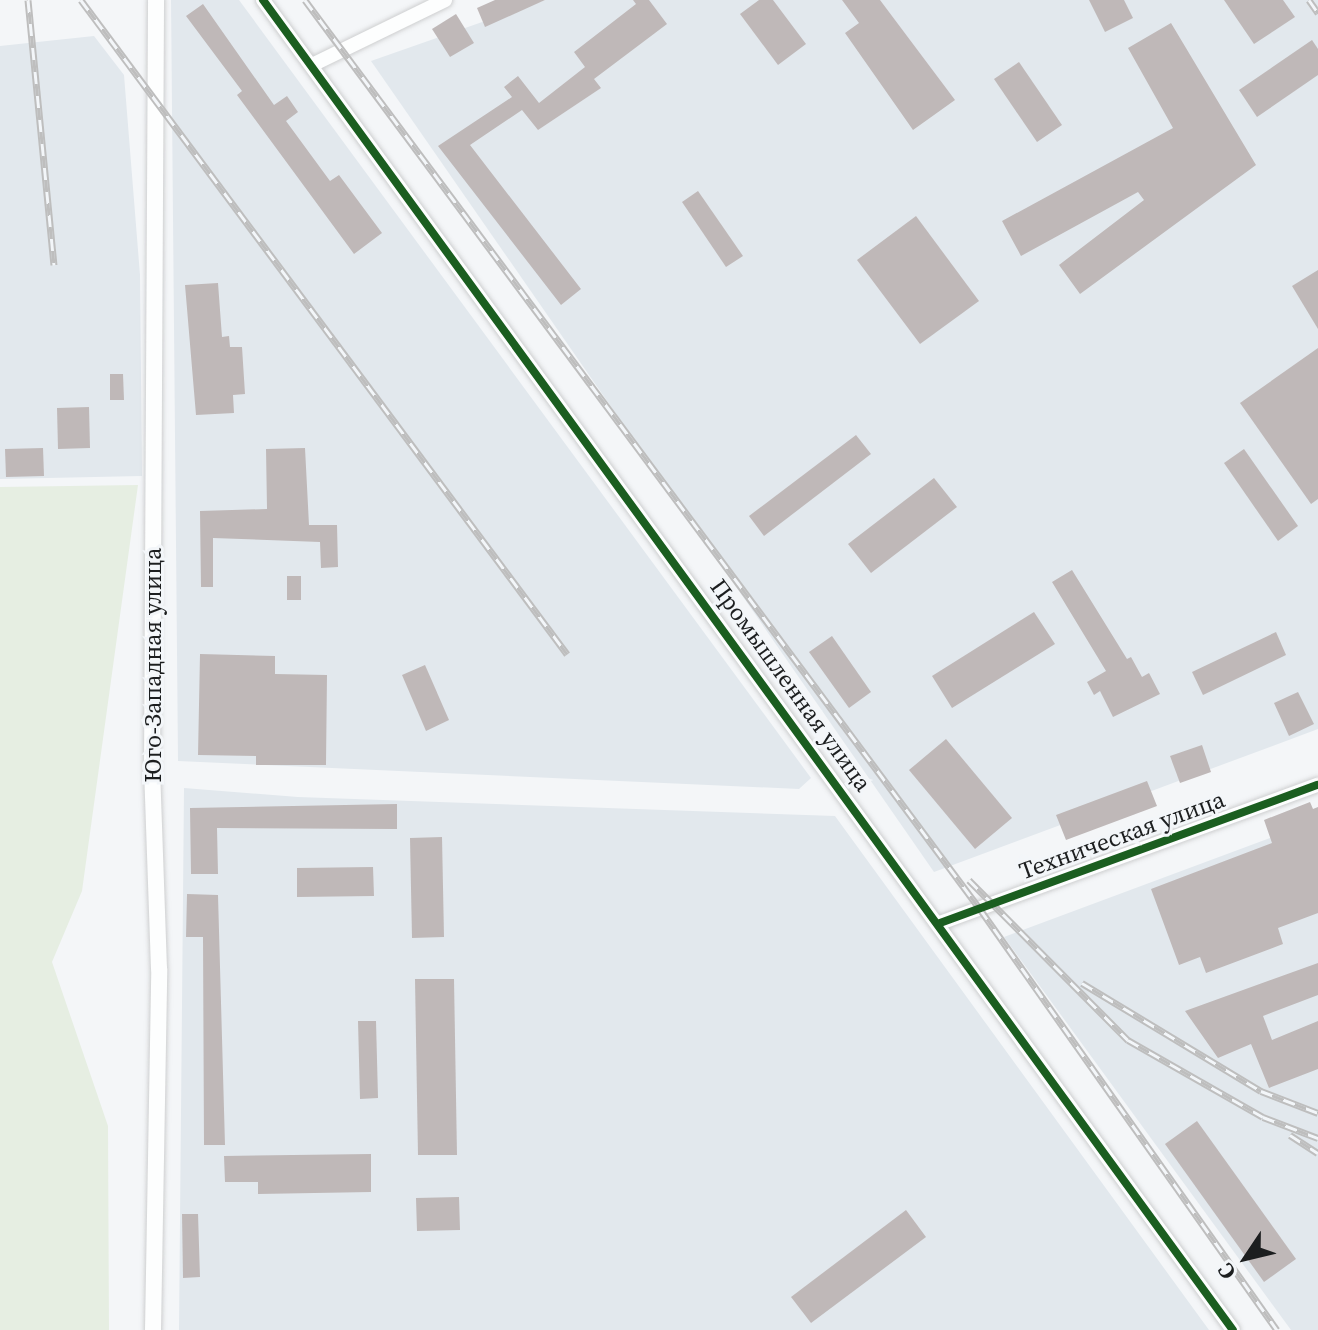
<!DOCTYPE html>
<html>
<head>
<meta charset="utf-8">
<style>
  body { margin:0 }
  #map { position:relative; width:1318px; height:1330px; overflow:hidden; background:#f4f6f8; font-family:"Source Serif 4",serif }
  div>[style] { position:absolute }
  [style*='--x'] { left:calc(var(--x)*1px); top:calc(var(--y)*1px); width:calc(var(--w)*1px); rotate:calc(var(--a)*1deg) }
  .built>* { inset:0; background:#e2e8ed }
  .green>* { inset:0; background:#e6eee2 }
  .building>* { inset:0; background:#bfb8b8 }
  .roads { filter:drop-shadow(0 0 2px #cecfd0) drop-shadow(0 0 2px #cecfd0) }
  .minor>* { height:14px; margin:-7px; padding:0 7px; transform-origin:7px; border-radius:7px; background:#fdfefe }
  .major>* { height:16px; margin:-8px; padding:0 8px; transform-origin:8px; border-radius:8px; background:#fdfefe }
  .rail>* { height:7px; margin-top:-3.5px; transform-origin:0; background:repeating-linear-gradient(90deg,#f3f6f9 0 12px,#bebebe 0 24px); box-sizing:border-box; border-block:2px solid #bebebe }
  .cycleway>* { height:8px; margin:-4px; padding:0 4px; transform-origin:4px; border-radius:4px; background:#1b5e20 }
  span { translate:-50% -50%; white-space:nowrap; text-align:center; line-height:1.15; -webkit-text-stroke:6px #f3f6f9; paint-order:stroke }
  .street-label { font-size:24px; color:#1c1e1f }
  .north { position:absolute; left:1206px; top:1218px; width:80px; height:80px; -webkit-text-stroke:6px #f3f6f9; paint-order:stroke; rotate:235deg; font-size:22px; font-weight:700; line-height:32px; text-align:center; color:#1c1e1f }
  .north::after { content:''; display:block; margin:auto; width:28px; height:36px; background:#1c1e1f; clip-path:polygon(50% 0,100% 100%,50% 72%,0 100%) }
</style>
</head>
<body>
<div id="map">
  <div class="built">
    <div style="clip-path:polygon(171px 0,239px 0,811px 778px,799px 789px,178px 761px)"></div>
    <div style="clip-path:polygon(545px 0,1318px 0,1318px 729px,934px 872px,371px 61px)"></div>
    <div style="clip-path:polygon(94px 36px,124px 75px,140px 275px,142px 476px,0 479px,0 46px)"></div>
    <div style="clip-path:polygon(184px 788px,298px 797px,835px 816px,1209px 1330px,179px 1330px)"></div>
    <div style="clip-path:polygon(1318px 820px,1318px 1330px,1291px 1330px,1004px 937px)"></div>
  </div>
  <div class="green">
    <div style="clip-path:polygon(138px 485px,82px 891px,52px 962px,108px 1126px,109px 1330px,0 1330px,0 487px)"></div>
  </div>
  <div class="building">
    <div style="clip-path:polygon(495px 0,545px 0,485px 27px,477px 8px)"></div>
    <div style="clip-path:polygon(633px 0,649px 0,667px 24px,594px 79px,601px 88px,538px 130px,522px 110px,470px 145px,581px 289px,561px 305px,438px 146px,512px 97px,504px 87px,518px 76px,539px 103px,585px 67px,574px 52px,636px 4px)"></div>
    <div style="clip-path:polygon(759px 0,773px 0,806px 44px,778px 65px,740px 14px)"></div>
    <div style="clip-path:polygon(842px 0,880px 0,955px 100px,913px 130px,845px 33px,859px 23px)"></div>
    <div style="clip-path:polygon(1089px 0,1124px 0,1133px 18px,1105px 32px)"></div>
    <div style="clip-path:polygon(1224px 0,1283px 0,1295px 17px,1254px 44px)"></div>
    <div style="clip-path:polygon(203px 4px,274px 105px,287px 96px,298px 112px,286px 121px,330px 181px,339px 175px,382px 233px,354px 254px,237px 95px,242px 91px,186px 16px)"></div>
    <div style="clip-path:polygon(456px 14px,474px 43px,450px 57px,432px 29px)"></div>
    <div style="clip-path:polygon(1171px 23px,1256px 165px,1080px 294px,1059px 265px,1144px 200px,1138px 192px,1021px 256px,1002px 221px,1173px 128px,1128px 48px)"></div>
    <div style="clip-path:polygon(1312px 40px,1318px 49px,1318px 75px,1257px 117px,1239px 90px)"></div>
    <div style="clip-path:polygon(1019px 62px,1062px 125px,1037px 142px,994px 79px)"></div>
    <div style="clip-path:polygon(698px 191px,743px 256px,726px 267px,682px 202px)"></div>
    <div style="clip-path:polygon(916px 216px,979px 301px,920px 344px,857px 260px)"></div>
    <div style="clip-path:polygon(1318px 270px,1318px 329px,1292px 286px)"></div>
    <div style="clip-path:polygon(218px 283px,222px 337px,229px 336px,230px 347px,242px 347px,245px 394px,233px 395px,234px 413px,196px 415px,185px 285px)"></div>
    <div style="clip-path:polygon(1318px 348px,1318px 499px,1311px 504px,1240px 403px)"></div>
    <div style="clip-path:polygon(110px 374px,123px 374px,124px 400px,110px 400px)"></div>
    <div style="clip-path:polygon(89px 407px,90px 448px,58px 449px,57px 408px)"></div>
    <div style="clip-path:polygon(856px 435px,871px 454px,764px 536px,749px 516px)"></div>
    <div style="clip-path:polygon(43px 448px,44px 476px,6px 477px,5px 449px)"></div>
    <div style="clip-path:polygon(305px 448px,309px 525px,337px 525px,338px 567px,321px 568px,320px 542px,213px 538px,213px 587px,201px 587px,200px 511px,267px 509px,266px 449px)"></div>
    <div style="clip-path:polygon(1244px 449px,1298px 526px,1278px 541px,1224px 463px)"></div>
    <div style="clip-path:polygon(934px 478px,957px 507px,871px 573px,848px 544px)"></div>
    <div style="clip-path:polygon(1072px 570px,1127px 659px,1131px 657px,1142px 677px,1149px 673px,1160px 694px,1113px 717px,1100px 691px,1094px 695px,1087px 682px,1106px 671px,1052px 582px)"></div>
    <div style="clip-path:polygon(287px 576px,301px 576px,301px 600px,287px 600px)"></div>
    <div style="clip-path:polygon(1034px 612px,1055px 644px,952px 708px,932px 676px)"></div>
    <div style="clip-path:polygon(1276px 632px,1286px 655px,1203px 695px,1192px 672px)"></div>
    <div style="clip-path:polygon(832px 636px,871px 692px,849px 708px,809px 652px)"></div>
    <div style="clip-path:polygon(200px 654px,275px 656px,275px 674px,327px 675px,326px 765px,256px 765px,256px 756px,198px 755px)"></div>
    <div style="clip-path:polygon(425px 665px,449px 720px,426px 731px,402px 675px)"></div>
    <div style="clip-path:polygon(1298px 692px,1314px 724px,1289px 736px,1274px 703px)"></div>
    <div style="clip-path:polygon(946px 739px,1012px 818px,975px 849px,909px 770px)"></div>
    <div style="clip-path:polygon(1202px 745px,1211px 772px,1180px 783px,1170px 756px)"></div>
    <div style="clip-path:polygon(1147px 781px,1157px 806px,1066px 840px,1056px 815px)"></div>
    <div style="clip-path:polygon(1310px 802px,1313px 809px,1318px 807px,1318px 913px,1278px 928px,1283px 944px,1206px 973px,1200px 957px,1179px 965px,1151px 889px,1272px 843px,1264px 820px)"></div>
    <div style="clip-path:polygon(397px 804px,397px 829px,217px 828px,218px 874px,191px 874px,190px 808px)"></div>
    <div style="clip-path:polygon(442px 837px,444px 937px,412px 938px,410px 838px)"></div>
    <div style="clip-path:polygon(373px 867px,374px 896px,297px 897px,297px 868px)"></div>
    <div style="clip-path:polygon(187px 894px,218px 895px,225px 1145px,204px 1145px,203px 937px,186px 937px)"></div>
    <div style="clip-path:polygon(1318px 963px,1318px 995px,1263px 1016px,1272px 1040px,1318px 1021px,1318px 1069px,1269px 1088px,1251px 1044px,1218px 1058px,1185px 1011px)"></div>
    <div style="clip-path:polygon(415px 979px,454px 979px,457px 1155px,418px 1155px)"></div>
    <div style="clip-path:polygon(358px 1021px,376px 1021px,378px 1098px,360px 1099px)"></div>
    <div style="clip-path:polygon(1197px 1121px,1296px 1259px,1264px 1282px,1165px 1144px)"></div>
    <div style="clip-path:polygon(371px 1154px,371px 1192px,258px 1194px,258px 1182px,225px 1182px,224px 1156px)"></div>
    <div style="clip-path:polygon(459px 1197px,460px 1230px,417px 1231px,416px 1198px)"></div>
    <div style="clip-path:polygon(906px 1210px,926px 1237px,811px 1323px,791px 1297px)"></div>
    <div style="clip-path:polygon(182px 1214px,198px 1214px,200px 1277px,183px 1278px)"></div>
  </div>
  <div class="roads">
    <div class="minor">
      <div style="--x:263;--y:0;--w:1646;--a:53.9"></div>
      <div style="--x:312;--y:65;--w:148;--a:-26"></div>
      <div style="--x:940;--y:923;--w:402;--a:-20.1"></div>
    </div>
    <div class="major">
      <div style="--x:153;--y:1330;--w:361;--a:-89"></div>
      <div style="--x:159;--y:969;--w:198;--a:-92"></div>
      <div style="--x:152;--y:771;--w:771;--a:-89.7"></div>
    </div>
  </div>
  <div class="rail">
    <div style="--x:28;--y:0;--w:266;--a:84.4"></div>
    <div style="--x:81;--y:0;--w:815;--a:53.38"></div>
    <div style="--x:305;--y:0;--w:1132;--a:53.4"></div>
    <div style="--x:980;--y:909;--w:515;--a:54.8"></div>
    <div style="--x:1309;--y:0;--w:16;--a:55"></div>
    <div style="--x:969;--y:880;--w:226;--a:45.2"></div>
    <div style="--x:1128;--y:1040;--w:155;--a:29.7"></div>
    <div style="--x:1263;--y:1117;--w:59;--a:20.9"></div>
    <div style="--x:1082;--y:983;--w:209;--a:31.1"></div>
    <div style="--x:1261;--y:1091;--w:61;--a:21.1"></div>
    <div style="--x:1290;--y:1135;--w:33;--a:33"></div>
  </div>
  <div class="cycleway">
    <div style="--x:263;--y:0;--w:1646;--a:53.9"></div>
    <div style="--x:940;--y:923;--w:402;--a:-20.1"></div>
  </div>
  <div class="street-label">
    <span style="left:153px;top:665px;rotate:-90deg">Юго-Западная улица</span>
    <span style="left:791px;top:685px;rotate:54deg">Промышленная улица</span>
    <span style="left:1122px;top:835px;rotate:-20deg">Техническая улица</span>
  </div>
  <div class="north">С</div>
</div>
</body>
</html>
